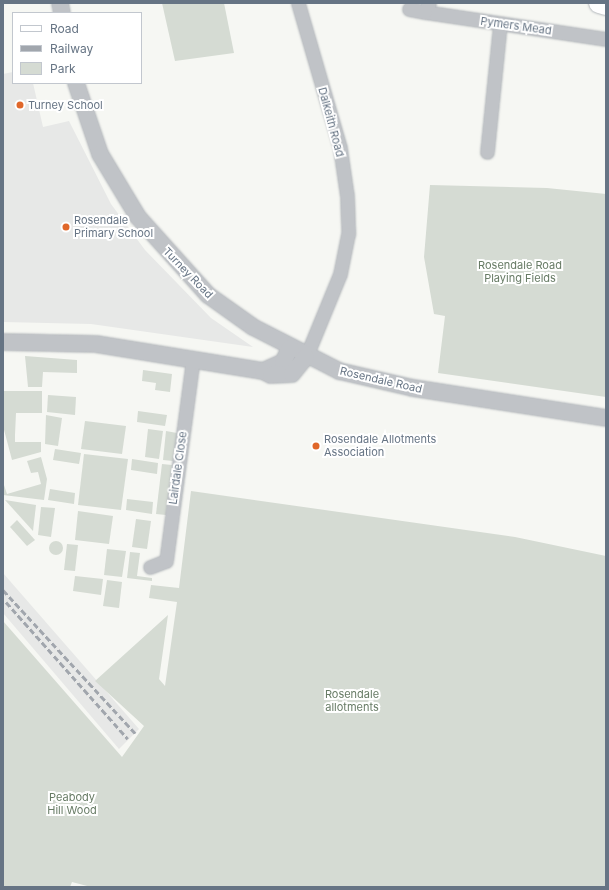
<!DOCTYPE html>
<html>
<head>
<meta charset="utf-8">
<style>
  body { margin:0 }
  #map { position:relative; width:609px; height:890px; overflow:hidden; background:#f6f7f3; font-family:Inter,sans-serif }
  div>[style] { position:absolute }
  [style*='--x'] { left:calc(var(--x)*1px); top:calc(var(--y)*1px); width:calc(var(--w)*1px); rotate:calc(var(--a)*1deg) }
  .built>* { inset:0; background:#e7e8e7 }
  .green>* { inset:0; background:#d5dbd3 }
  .round { border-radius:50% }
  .roads { filter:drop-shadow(0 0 1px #b3b7bb) drop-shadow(0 0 1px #b3b7bb) }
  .minor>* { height:13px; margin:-6.5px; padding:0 6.5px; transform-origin:6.5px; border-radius:6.5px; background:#c0c3c7 }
  .tertiary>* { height:16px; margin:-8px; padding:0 8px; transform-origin:8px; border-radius:8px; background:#c0c3c7 }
  .primary>* { height:20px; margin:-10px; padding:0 10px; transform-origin:10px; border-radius:10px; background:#fff }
  .rail>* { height:3px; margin-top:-1.5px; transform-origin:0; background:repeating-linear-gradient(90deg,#a1a6ad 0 6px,transparent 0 9px) }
  .dots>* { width:11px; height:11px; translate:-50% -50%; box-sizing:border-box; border:2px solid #fff; border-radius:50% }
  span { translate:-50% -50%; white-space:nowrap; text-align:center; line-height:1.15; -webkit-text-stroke:4px #fff; paint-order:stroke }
  .street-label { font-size:11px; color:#667484 }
  .poi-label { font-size:11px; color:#667484 }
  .left { translate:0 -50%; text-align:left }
  .park-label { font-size:11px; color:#677b65 }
  .frame { position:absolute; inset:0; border:4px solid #667484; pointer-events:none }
  .legend { position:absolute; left:12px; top:12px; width:130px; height:72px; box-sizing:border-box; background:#fff; border:1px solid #c2c7ce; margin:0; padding:5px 7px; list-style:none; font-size:12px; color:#667484 }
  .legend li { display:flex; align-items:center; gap:8px; height:20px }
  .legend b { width:20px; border:1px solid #c2c7ce }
</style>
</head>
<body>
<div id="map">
  <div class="built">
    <div style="clip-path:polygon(13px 72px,13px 83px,33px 83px,43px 127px,69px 121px,111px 204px,145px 250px,211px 318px,253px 347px,91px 324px,3px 322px,3px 74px)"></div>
    <div style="clip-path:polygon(3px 573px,139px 729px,119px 749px,3px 613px)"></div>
  </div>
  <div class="green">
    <div style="clip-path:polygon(162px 3px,224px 3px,234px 53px,175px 61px)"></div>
    <div style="clip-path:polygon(430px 185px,547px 188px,606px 194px,606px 397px,438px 373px,445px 316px,434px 314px,424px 257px)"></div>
    <div style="clip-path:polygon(25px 356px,77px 360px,77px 373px,43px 372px,42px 387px,28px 387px)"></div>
    <div style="clip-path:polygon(143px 370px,172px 374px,170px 392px,155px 390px,156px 383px,142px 381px)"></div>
    <div style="clip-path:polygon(42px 391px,42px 413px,16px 413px,15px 435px,15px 442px,41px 442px,41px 452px,12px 460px,3px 426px,3px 391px)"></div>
    <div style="clip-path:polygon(48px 395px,76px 397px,75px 415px,47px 412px)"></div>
    <div style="clip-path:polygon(138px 411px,167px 415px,165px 426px,137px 422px)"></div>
    <div style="clip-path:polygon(46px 415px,62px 418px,58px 446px,45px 444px)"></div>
    <div style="clip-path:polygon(85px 421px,126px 426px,122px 454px,81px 449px)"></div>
    <div style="clip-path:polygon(148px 429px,163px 431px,159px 459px,145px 457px)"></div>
    <div style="clip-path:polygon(166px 431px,177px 433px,173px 461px,163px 460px)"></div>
    <div style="clip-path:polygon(55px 449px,81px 453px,79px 464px,53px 460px)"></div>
    <div style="clip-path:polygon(84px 454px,128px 459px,121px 510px,78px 505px)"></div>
    <div style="clip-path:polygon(41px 457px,47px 479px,44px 500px,3px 495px,3px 482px,7px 494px,41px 484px,38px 472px,31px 473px,27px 461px)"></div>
    <div style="clip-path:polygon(132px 459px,158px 463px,157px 474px,131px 470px)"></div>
    <div style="clip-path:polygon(162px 464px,172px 465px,166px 515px,156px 514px)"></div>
    <div style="clip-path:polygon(50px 489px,75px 493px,74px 504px,48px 500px)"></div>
    <div style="clip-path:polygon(191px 491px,515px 537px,606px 556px,606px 887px,91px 887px,72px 882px,70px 887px,3px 887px,3px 621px,122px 757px,144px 726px,95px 681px,168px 615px,159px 679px,165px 686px,177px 602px,149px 598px,151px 585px,179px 588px)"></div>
    <div style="clip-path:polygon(127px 499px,153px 502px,152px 514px,126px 510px)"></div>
    <div style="clip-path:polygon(5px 500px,36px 505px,33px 531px)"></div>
    <div style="clip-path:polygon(41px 507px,55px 508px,51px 537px,38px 535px)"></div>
    <div style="clip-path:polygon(78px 511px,113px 516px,109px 544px,75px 540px)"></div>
    <div style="clip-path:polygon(136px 519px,151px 521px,147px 549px,132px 547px)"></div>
    <div style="clip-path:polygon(17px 520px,35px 540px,27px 546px,10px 527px)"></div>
    <div class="round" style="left:49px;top:541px;width:14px;height:14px"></div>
    <div style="clip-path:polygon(67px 544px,78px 545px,75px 571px,64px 570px)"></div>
    <div style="clip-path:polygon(107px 549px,126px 551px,122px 577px,104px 575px)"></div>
    <div style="clip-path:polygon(130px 552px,140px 553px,137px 576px,152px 578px,152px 581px,127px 578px)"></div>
    <div style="clip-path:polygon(75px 576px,103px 579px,101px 595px,73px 591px)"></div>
    <div style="clip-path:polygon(107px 580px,122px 582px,119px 608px,103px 606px)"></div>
  </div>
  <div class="roads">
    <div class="minor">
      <div style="--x:298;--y:3;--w:151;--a:73.8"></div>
      <div style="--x:340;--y:148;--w:49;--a:81.7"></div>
      <div style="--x:347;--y:196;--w:38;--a:88"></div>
      <div style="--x:348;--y:234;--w:41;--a:101.3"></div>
      <div style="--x:340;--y:274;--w:90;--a:112.3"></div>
      <div style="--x:429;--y:3;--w:10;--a:114"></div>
      <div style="--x:425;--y:12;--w:183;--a:8.5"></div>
      <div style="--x:409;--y:9;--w:16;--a:11"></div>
      <div style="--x:487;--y:152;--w:129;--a:-84.2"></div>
      <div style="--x:150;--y:567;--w:17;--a:-21"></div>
      <div style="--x:166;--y:561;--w:204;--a:-82.4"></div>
    </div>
    <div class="tertiary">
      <div style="--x:60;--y:3;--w:10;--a:79"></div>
      <div style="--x:76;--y:83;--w:75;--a:71.3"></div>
      <div style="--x:100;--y:154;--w:74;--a:58.9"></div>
      <div style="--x:138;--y:217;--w:105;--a:48.1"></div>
      <div style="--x:208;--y:295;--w:55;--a:35.4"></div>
      <div style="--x:253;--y:327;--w:97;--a:27.1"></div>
      <div style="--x:339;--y:371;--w:76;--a:12.9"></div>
      <div style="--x:413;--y:388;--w:195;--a:8.8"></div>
      <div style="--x:3;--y:342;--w:93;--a:1.2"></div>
      <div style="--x:96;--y:344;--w:169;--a:9.2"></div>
      <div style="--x:263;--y:371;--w:22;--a:-24"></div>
      <div style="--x:283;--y:362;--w:16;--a:-63"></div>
      <div style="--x:263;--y:371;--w:9;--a:27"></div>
      <div style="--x:271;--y:375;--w:21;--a:-3"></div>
      <div style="--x:292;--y:374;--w:22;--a:-51"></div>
    </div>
    <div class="primary">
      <div style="--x:599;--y:3;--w:7;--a:16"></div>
    </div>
  </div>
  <div class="rail">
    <div style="--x:3;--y:590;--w:195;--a:47.3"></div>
    <div style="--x:6;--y:602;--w:183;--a:48.3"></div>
  </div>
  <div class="dots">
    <div style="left:20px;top:105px;background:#e0672a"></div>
    <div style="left:66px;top:227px;background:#e0672a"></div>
    <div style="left:316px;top:446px;background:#e0672a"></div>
  </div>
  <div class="street-label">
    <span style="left:516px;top:26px;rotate:8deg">Pymers Mead</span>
    <span style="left:331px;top:122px;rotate:75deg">Dalkeith Road</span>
    <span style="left:188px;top:273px;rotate:46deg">Turney Road</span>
    <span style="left:381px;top:380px;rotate:13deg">Rosendale Road</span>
    <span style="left:178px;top:468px;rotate:-82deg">Lairdale Close</span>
  </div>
  <div class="poi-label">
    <span class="left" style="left:28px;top:105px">Turney School</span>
    <span class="left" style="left:74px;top:227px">Rosendale<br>Primary School</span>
    <span class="left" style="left:324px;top:446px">Rosendale Allotments<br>Association</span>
  </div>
  <div class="park-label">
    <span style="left:520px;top:272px">Rosendale Road<br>Playing Fields</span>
    <span style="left:352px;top:701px">Rosendale<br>allotments</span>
    <span style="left:72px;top:804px">Peabody<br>Hill Wood</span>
  </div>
  <div class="frame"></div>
  <ul class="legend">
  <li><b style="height:5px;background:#fff"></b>Road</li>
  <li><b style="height:5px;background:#a1a6ad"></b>Railway</li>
  <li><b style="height:11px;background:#d5dbd3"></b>Park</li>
  </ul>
</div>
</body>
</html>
